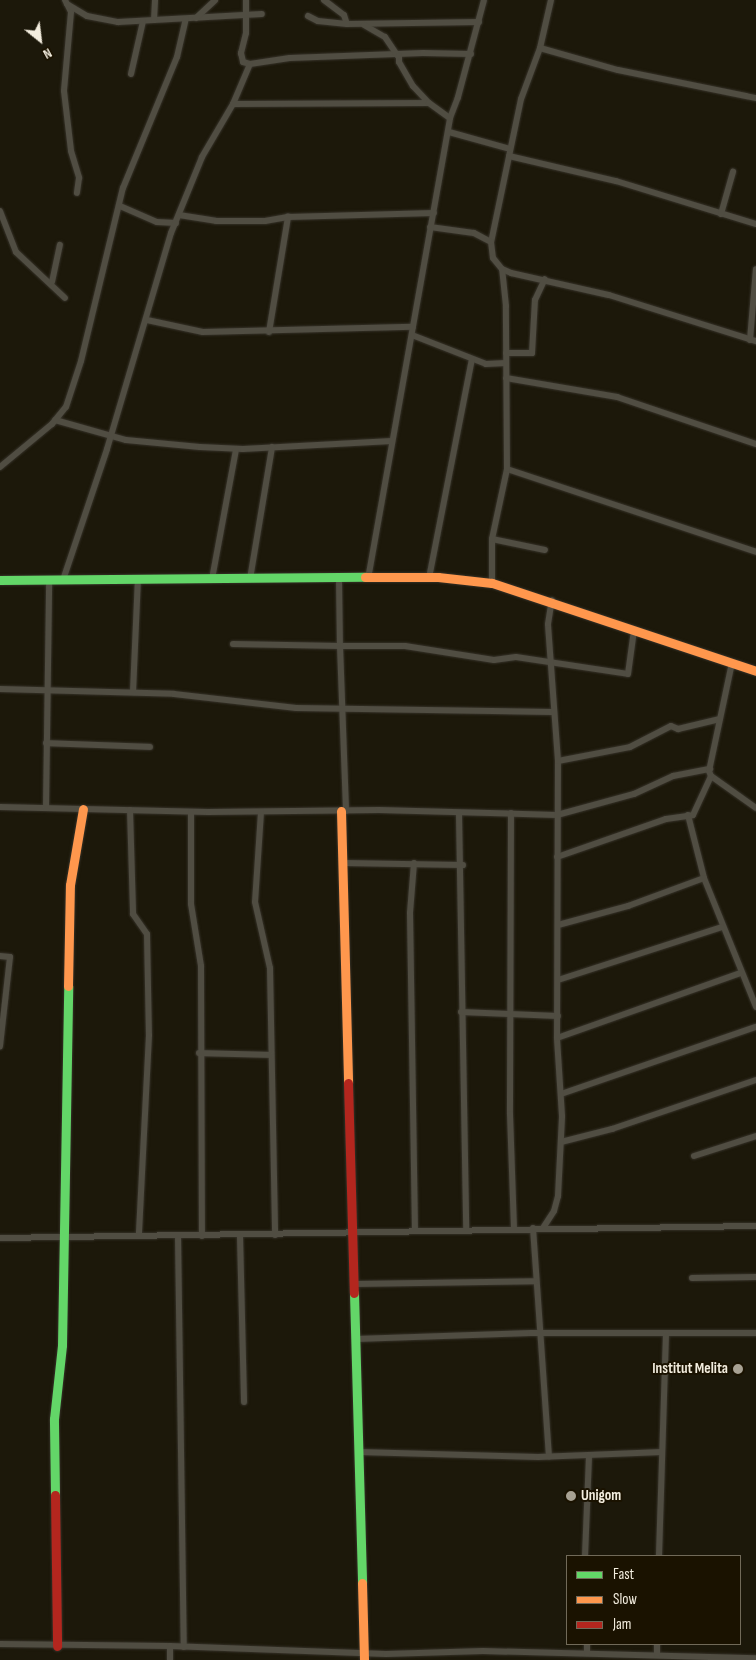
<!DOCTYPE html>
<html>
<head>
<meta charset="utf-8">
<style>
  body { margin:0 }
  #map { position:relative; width:756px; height:1660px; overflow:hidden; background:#1c180a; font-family:"Sofia Sans Condensed",sans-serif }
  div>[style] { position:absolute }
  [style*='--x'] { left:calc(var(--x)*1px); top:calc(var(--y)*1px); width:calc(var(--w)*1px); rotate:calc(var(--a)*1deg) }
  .roads { filter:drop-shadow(0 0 1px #363229) drop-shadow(0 0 1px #363229) }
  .street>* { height:6px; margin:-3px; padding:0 3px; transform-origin:3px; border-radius:3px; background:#504d42 }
  .fast>* { height:9px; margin:-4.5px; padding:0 4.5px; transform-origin:4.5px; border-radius:4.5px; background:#63d668 }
  .slow>* { height:9px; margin:-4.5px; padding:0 4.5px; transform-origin:4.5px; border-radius:4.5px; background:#ff974d }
  .jam>* { height:9px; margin:-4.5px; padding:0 4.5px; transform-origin:4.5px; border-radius:4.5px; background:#b3261e }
  .dots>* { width:14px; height:14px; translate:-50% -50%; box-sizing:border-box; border:2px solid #1a1200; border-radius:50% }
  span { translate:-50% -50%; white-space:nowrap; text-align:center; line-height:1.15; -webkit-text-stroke:4px #1a1200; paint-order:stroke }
  .poi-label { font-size:15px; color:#f3edde; font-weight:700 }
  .right { translate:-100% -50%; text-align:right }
  .left { translate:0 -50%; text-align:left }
  .legend { position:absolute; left:566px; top:1555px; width:175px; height:90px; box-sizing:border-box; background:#1a1200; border:1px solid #716a59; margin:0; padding:6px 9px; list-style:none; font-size:15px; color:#f3edde }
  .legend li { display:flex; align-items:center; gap:10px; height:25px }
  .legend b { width:25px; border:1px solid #716a59 }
  .north { position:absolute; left:15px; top:15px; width:50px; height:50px; -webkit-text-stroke:4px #1a1200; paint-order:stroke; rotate:151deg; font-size:14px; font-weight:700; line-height:20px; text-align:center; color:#f3edde }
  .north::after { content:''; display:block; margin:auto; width:18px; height:22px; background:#f3edde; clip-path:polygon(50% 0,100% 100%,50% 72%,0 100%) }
</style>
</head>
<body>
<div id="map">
  <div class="roads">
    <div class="street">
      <div style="--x:65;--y:0;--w:13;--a:63"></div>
      <div style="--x:71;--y:12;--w:79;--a:95.1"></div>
      <div style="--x:64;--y:91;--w:60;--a:83.3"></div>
      <div style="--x:71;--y:151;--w:28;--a:73"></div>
      <div style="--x:79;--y:178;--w:15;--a:98"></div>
      <div style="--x:246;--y:0;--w:33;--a:90"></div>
      <div style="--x:246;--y:33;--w:21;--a:104"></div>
      <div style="--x:241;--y:53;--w:9;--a:77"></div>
      <div style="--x:243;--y:62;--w:7;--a:16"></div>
      <div style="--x:250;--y:64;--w:40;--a:-8.5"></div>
      <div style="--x:290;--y:58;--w:133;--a:-2.2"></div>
      <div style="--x:423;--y:53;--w:48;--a:1.2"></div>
      <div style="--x:324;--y:0;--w:25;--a:37"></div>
      <div style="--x:344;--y:15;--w:9;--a:72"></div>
      <div style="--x:347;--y:24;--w:132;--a:-0.9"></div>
      <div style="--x:551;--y:0;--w:49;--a:102.9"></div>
      <div style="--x:540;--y:48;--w:54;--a:110.4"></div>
      <div style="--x:521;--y:99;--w:146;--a:101.8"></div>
      <div style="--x:491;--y:242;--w:16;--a:83"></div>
      <div style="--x:493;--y:258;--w:14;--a:51"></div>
      <div style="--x:502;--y:269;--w:10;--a:24"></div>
      <div style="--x:511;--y:273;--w:100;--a:12.7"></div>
      <div style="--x:609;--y:295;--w:154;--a:17.4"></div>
      <div style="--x:67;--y:4;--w:23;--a:31"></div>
      <div style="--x:87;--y:16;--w:32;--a:11"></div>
      <div style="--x:118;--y:22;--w:144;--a:-3.2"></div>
      <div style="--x:308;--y:16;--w:11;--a:27"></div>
      <div style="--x:318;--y:21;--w:29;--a:6"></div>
      <div style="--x:196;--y:18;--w:26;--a:-43"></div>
      <div style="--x:154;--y:20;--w:20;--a:-87"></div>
      <div style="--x:364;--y:25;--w:24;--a:30"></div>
      <div style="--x:385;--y:37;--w:23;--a:56"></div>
      <div style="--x:540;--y:48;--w:81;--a:15.8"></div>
      <div style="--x:618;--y:70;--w:141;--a:11.5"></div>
      <div style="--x:399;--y:56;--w:6;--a:90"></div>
      <div style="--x:399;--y:62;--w:28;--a:60"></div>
      <div style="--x:413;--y:86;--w:23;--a:47"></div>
      <div style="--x:131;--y:74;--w:54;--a:-77.2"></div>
      <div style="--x:233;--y:104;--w:43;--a:-67"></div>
      <div style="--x:449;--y:132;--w:63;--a:15.6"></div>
      <div style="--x:509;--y:156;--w:110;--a:13.2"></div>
      <div style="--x:616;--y:181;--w:146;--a:17.1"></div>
      <div style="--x:120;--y:206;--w:40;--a:23.4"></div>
      <div style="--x:157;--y:222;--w:19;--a:3"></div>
      <div style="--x:0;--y:211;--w:44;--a:68.7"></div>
      <div style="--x:16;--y:252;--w:67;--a:43.2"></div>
      <div style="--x:721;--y:214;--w:44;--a:-74.1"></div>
      <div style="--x:179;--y:215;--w:37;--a:9"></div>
      <div style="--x:216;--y:221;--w:49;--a:0"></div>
      <div style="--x:265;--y:221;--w:23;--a:-10"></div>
      <div style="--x:288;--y:217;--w:146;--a:-1.6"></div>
      <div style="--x:430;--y:227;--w:44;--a:7.8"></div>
      <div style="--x:474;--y:233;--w:19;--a:28"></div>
      <div style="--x:52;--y:282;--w:38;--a:-78"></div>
      <div style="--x:147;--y:320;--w:57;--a:12.1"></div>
      <div style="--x:203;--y:332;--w:210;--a:-1.4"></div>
      <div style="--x:269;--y:332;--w:117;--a:-80.6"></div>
      <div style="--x:412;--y:335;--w:79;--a:21.4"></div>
      <div style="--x:486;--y:364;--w:20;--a:-3"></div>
      <div style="--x:750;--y:340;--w:71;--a:-85.2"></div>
      <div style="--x:506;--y:353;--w:26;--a:0"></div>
      <div style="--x:532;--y:353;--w:53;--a:-86.8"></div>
      <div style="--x:535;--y:300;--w:23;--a:-65"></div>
      <div style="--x:506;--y:378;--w:113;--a:9.7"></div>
      <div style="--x:617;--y:397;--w:147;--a:18.7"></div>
      <div style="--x:55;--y:420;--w:74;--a:15.7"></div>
      <div style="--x:126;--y:440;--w:74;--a:5.4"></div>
      <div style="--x:200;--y:447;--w:43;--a:2.7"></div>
      <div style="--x:243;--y:449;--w:149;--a:-3.1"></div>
      <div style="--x:0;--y:467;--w:67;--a:-39.6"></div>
      <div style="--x:52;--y:424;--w:22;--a:-51"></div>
      <div style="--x:66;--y:407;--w:48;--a:-71.9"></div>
      <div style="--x:81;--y:361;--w:178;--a:-76.4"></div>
      <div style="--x:123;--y:188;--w:142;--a:-67.6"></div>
      <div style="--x:177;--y:57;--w:39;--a:-77"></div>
      <div style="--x:507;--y:469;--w:262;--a:18.4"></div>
      <div style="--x:492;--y:539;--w:54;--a:11.7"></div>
      <div style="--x:339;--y:578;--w:68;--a:89.2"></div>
      <div style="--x:340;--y:646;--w:65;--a:0"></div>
      <div style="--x:405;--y:646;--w:90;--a:8.9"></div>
      <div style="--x:494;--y:660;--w:22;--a:-8"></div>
      <div style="--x:516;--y:657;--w:113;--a:8.6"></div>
      <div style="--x:628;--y:674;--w:44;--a:-82.2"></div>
      <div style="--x:429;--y:578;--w:223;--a:-78.9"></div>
      <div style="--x:212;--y:579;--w:132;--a:-79.5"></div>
      <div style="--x:250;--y:579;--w:134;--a:-80.5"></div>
      <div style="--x:368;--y:579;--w:468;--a:-79.9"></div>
      <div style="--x:450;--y:118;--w:22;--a:-69"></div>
      <div style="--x:458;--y:97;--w:100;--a:-75"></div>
      <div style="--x:63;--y:580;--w:138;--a:-71.4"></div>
      <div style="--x:107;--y:449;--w:225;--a:-73.5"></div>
      <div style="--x:171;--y:233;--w:82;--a:-67.8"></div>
      <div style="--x:202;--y:157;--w:61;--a:-59.7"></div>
      <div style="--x:233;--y:104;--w:196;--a:-0.3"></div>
      <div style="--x:429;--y:103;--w:26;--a:36"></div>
      <div style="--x:492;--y:583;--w:44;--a:-90"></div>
      <div style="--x:492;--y:539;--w:72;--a:-77.9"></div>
      <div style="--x:507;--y:469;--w:163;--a:-90.4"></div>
      <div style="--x:506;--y:306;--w:37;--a:-96"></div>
      <div style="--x:233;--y:644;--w:107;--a:1.1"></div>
      <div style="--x:340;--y:646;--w:165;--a:87.9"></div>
      <div style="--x:0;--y:689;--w:174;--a:1.6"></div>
      <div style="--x:174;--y:694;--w:123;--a:6.5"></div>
      <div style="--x:296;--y:708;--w:256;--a:0.9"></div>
      <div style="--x:133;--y:692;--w:113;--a:-87.5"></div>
      <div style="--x:46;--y:743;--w:104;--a:2.2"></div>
      <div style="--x:558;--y:761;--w:73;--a:-11"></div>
      <div style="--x:630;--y:747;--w:46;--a:-27.1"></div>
      <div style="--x:671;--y:726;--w:8;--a:23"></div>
      <div style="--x:678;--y:729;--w:43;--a:-13.4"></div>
      <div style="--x:711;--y:776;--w:55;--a:35.4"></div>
      <div style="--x:0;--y:807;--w:208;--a:1.4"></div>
      <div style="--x:208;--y:812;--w:171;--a:-0.7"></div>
      <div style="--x:379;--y:810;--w:178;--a:1.6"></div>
      <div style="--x:557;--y:815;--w:80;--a:-15.3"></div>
      <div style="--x:634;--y:794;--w:43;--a:-24.8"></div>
      <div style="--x:673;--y:776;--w:38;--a:-11"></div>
      <div style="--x:46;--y:808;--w:228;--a:-89.2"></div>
      <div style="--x:130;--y:810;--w:104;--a:88.3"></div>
      <div style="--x:133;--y:914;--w:24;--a:55"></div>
      <div style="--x:147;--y:934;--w:101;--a:88.9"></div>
      <div style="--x:149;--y:1035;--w:199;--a:92.9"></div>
      <div style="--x:191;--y:812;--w:92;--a:90"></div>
      <div style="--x:191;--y:904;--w:63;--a:80.8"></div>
      <div style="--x:201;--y:966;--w:270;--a:89.8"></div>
      <div style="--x:261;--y:812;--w:90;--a:93.8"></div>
      <div style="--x:255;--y:902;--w:68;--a:77.2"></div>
      <div style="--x:270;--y:968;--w:267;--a:88.9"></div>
      <div style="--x:511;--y:813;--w:301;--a:90.2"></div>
      <div style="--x:510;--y:1114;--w:115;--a:88"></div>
      <div style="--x:459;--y:814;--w:415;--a:89"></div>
      <div style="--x:688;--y:815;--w:65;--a:75.7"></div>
      <div style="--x:704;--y:878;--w:139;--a:68"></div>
      <div style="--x:557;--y:857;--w:115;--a:-19.2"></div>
      <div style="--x:666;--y:819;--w:27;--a:-8"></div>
      <div style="--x:693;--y:815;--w:43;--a:-65.2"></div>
      <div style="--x:711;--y:776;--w:5;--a:-112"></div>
      <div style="--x:709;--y:771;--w:110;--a:-78"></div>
      <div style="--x:343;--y:863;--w:120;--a:1"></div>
      <div style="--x:414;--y:863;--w:50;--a:94.6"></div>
      <div style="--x:410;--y:913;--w:317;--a:89.1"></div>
      <div style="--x:558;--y:925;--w:73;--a:-15.2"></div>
      <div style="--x:628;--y:906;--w:81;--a:-20.2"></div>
      <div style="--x:0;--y:956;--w:10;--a:6"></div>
      <div style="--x:10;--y:957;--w:90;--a:96.4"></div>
      <div style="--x:558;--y:980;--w:172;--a:-17.9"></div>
      <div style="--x:461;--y:1012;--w:97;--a:2.4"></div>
      <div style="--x:557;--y:1038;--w:195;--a:-19.5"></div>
      <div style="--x:199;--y:1053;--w:72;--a:1.6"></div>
      <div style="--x:561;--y:1094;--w:206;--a:-19"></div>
      <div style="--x:561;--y:1142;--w:53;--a:-14.3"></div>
      <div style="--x:612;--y:1129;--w:152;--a:-18.8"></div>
      <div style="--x:694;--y:1156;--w:65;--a:-17.9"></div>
      <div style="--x:533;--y:1228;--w:229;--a:86"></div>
      <div style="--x:543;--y:1228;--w:20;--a:-57"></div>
      <div style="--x:554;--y:1211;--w:16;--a:-75"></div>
      <div style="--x:558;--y:1196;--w:80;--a:-87.1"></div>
      <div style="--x:562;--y:1116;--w:78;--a:-93.7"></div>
      <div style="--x:557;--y:1038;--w:277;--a:-89.8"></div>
      <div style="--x:558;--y:761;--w:137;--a:-94.2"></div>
      <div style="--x:548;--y:624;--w:24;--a:-81"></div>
      <div style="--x:178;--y:1235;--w:412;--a:89.2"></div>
      <div style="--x:240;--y:1236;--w:166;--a:88.6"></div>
      <div style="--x:0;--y:1238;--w:756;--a:-0.91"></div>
      <div style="--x:692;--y:1278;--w:64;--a:-0.9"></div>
      <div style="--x:354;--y:1284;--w:181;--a:-0.9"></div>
      <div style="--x:356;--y:1339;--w:175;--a:-2"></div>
      <div style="--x:531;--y:1333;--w:225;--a:0"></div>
      <div style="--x:359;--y:1452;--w:179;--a:1.6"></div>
      <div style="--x:538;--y:1457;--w:124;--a:-2.3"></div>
      <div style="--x:585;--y:1556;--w:101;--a:-87.7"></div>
      <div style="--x:659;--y:1556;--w:222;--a:-88.2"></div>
      <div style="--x:0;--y:1644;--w:170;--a:0.7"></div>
      <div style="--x:170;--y:1646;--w:216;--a:2.1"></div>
      <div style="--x:386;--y:1654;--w:97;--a:-1.8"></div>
      <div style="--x:483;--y:1651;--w:273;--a:1.5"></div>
      <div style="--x:587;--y:1644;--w:9;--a:90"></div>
      <div style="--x:657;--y:1654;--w:10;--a:-90"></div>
      <div style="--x:170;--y:1660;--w:14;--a:-90"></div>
    </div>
    <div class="fast">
      <div style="--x:0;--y:580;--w:365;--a:-0.5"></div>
      <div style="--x:354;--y:1293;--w:290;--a:88.4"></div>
      <div style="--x:55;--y:1495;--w:76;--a:-90.8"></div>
      <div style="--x:54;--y:1419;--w:74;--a:-83.8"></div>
      <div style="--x:62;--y:1345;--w:359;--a:-89"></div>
    </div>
    <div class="slow">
      <div style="--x:365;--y:577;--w:73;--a:0"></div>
      <div style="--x:438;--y:577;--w:54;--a:6.3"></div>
      <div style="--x:492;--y:583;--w:278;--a:18.4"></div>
      <div style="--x:341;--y:811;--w:272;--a:88.5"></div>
      <div style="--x:68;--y:986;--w:101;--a:-88.9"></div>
      <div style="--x:70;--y:885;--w:77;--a:-80.3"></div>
      <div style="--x:362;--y:1583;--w:77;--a:88.5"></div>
    </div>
    <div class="jam">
      <div style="--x:348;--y:1083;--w:210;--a:88.4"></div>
      <div style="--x:55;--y:1495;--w:151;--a:89.2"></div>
    </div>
  </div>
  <div class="dots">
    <div style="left:738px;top:1369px;background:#a8a294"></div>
    <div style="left:571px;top:1496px;background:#a8a294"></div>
  </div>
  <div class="poi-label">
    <span class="right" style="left:728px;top:1369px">Institut Melita</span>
    <span class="left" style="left:581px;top:1496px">Unigom</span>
  </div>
  <ul class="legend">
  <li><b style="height:6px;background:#63d668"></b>Fast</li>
  <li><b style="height:6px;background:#ff974d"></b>Slow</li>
  <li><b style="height:6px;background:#b3261e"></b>Jam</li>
  </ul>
  <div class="north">N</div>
</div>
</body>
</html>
